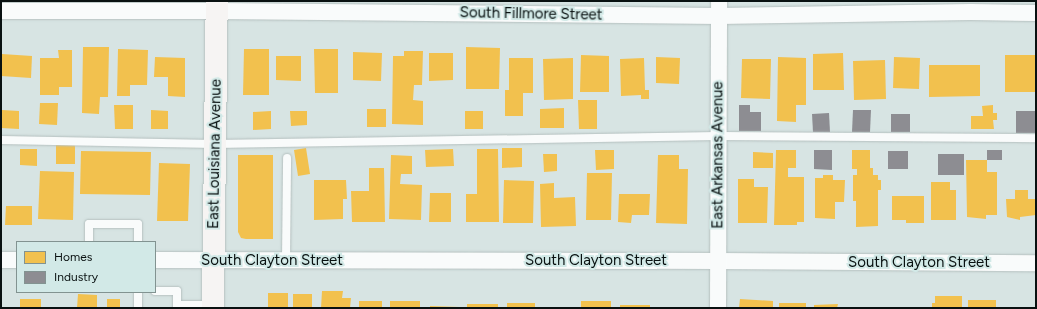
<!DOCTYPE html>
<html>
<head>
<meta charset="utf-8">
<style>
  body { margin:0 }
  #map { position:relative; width:1037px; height:309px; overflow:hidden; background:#d7e4e3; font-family:Figtree,sans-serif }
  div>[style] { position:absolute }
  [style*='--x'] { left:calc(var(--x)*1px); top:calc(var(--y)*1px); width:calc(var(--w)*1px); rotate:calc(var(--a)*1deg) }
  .homes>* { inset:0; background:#f2c14e }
  .industry>* { inset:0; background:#8d8d92 }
  .roads { filter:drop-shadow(0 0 1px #b4bfbe) drop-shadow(0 0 1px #b4bfbe) }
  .lane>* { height:8px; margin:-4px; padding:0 4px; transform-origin:4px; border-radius:4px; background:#f9fbfb }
  .street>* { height:16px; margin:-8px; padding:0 8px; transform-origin:8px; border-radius:8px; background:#f9fbfb }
  .secondary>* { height:22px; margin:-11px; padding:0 11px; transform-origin:11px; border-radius:11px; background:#f6f4f3 }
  span { translate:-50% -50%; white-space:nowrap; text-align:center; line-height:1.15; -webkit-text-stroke:4px #d2e9e7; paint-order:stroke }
  .street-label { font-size:15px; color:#091111 }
  .frame { position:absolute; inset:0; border:2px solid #091111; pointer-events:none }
  .legend { position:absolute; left:16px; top:241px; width:140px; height:52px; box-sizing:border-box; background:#d2e9e7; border:1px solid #829391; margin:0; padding:5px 7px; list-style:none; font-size:12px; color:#091111 }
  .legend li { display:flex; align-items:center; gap:8px; height:20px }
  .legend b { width:20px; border:1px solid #829391 }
</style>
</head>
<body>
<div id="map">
  <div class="homes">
    <div style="clip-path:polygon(83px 47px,109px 47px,108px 97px,100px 97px,99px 114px,82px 113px)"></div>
    <div style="clip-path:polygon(466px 47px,500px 48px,499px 89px,466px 89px)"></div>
    <div style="clip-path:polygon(118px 49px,148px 50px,147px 85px,130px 85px,130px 96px,117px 96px)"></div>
    <div style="clip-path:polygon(244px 49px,269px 49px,269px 95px,243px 95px)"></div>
    <div style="clip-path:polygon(314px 49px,338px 49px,338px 93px,315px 93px)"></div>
    <div style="clip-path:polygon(58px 50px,72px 50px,72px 87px,59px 87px,59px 95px,40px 95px,40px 58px,59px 58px)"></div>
    <div style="clip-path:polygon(404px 51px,423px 51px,422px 85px,414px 85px,413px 100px,423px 101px,423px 125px,392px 124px,393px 56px,404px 56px)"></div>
    <div style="clip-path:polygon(353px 52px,382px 53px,381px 81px,353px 80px)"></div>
    <div style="clip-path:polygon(429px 53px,453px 53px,453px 80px,429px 81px)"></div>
    <div style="clip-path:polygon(843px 53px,844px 90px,813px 90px,813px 54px)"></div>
    <div style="clip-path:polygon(2px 54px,32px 56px,31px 78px,1px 76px)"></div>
    <div style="clip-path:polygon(581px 55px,609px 56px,609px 92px,580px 92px)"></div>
    <div style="clip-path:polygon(1005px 55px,1036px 55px,1036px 92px,1005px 92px)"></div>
    <div style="clip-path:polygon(276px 56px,301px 56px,301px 81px,276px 80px)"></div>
    <div style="clip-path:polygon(155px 57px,185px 58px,185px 97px,168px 96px,168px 77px,154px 77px)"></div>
    <div style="clip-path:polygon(656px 57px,680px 58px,679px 84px,656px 83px)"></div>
    <div style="clip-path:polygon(778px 57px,806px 58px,806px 105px,796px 105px,796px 122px,777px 121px)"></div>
    <div style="clip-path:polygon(894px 57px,920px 58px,919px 89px,893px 88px)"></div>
    <div style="clip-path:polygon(509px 58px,533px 58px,533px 93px,523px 93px,523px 116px,505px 116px,505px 90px,509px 90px)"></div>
    <div style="clip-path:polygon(573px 58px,573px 99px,544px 100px,543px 59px)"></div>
    <div style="clip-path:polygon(644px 58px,645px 90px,649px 90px,649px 99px,641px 99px,641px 95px,621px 96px,620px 59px)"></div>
    <div style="clip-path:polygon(742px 59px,771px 59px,770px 99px,741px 98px)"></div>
    <div style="clip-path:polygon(885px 60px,886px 99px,854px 100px,853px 61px)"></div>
    <div style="clip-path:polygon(929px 65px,980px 65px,980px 96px,929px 97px)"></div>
    <div style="clip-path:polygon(578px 100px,597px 100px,597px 129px,579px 129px)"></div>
    <div style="clip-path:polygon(40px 103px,58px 103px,57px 125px,39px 124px)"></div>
    <div style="clip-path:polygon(114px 105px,133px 105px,133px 129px,115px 129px)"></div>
    <div style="clip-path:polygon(993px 105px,993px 113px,997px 113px,997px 120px,993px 120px,994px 129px,971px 129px,971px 116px,983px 116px,982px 106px)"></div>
    <div style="clip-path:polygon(564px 108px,564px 128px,540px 128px,540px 109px)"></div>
    <div style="clip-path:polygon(367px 109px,386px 109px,386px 127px,367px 127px)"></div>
    <div style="clip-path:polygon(2px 110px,19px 111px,19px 129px,1px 128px)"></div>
    <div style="clip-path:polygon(151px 110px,168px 111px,168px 129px,151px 129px)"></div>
    <div style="clip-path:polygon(271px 111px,271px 129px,253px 130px,253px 112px)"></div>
    <div style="clip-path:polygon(290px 111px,307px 111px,307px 125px,291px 126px)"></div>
    <div style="clip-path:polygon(465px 111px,483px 111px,483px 129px,465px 129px)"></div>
    <div style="clip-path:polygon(56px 144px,75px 144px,75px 164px,56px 164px)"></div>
    <div style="clip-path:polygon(306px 148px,310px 174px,298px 176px,294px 150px)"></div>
    <div style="clip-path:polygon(502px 148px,522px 148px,522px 167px,502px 168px)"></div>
    <div style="clip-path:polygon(20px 149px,37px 149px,37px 166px,20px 165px)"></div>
    <div style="clip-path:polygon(453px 149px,454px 166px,426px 167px,425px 150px)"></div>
    <div style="clip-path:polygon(477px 149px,498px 149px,499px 222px,466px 222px,466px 194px,477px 194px)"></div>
    <div style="clip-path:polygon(595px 150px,614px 150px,614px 169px,596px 170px)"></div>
    <div style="clip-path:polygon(776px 150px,796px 150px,796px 168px,788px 168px,788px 177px,804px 177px,804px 222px,797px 222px,797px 225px,774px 225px)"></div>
    <div style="clip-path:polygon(852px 150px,870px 150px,870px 168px,873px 168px,873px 175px,878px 175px,878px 180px,881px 180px,881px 190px,878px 190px,878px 226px,856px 227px,856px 201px,853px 201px,853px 175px,857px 175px,857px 169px,852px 169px)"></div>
    <div style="clip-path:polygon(81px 151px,151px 152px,150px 195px,80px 194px)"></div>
    <div style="clip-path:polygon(753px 152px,773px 153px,773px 168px,753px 168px)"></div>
    <div style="clip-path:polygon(543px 154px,557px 154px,557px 171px,544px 172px)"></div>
    <div style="clip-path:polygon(238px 155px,273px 155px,273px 239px,246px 239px,241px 238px,238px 232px)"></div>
    <div style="clip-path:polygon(391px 155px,412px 156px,412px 174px,401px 174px,400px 184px,422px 185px,421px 220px,389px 219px)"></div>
    <div style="clip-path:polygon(658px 155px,679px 155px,679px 169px,688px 169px,687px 224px,656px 223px)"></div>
    <div style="clip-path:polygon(966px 160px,987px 160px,987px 172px,997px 172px,997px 215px,986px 215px,986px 219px,967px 217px)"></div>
    <div style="clip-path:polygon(159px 163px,190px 164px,188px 221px,157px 221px)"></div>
    <div style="clip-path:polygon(369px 168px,384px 168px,385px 222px,352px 222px,351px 191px,369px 191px)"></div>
    <div style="clip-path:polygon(40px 171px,74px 172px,73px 220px,38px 219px)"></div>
    <div style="clip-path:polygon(587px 173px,612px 173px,611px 220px,586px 220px)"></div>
    <div style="clip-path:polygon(823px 175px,833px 175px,833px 180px,845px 180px,844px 202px,835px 202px,835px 219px,815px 218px,815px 178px,823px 178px)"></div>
    <div style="clip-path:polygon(738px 179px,754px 179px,754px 187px,768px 187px,767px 223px,738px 223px)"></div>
    <div style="clip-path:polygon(314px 180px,346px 180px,347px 199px,343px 199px,343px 219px,314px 220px)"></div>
    <div style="clip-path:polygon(504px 180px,534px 181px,533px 223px,503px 223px)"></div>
    <div style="clip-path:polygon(931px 182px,950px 182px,950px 190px,956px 190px,956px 220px,931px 220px)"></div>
    <div style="clip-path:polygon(554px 183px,554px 198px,575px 197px,576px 226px,541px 227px,540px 184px)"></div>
    <div style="clip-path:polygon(1015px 190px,1028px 190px,1028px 199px,1035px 199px,1036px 215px,1020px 217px,1020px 220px,1007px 217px,1006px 199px,1015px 199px)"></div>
    <div style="clip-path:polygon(430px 193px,451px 193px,451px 222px,429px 222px)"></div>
    <div style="clip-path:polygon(619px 194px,650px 194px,649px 215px,632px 215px,631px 223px,618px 222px)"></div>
    <div style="clip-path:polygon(892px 196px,924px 196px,924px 223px,906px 223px,906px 220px,892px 220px)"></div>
    <div style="clip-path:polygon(6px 206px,32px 206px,32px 225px,5px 225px)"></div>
    <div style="clip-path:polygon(322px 291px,343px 291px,342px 298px,351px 298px,350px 308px,321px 308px)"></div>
    <div style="clip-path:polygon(268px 293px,288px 293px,288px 308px,268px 308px)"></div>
    <div style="clip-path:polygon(78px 294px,97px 295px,97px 308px,77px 308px)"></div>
    <div style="clip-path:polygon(293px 294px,312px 294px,312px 308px,293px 308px)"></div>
    <div style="clip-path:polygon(935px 296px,962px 296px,962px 308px,932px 308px,932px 303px,935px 303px)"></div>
    <div style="clip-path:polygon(20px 299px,41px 299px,41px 308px,20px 308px)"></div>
    <div style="clip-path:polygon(107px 299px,120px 299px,120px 308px,107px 308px)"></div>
    <div style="clip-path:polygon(740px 299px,773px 301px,773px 308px,739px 308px)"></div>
    <div style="clip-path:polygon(968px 300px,996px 300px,996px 308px,968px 308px)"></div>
    <div style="clip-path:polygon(359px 301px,382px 301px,382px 308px,359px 308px)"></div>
    <div style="clip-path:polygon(390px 301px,420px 301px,420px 308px,390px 308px)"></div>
    <div style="clip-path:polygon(581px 301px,611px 301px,611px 308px,581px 308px)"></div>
    <div style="clip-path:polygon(507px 303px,535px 303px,535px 308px,507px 308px)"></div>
    <div style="clip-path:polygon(779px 303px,806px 303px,806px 308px,779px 308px)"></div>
    <div style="clip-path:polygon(467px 304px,498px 304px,498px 308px,467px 308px)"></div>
    <div style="clip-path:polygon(838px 304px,837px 308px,814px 308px,814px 305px)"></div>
    <div style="clip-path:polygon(620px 305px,650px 305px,650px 308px,620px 308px)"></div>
    <div style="clip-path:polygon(430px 306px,460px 307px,460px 308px,430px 308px)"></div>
    <div style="clip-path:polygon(1004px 307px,1036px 307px,1036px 308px,1004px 308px)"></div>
  </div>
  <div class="industry">
    <div style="clip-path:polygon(739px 105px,750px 105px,750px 112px,761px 112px,761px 131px,739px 131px)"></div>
    <div style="clip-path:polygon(853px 110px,871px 110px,870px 132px,852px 132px)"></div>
    <div style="clip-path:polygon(1016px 111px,1036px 111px,1036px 133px,1016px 133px)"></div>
    <div style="clip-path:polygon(829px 113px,830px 132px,813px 132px,812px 114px)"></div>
    <div style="clip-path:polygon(891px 114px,910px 114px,910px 132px,891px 132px)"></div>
    <div style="clip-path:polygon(814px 150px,832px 150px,832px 170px,814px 169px)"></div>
    <div style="clip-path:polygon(987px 150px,1002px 150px,1002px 160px,987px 160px)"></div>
    <div style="clip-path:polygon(888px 151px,908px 151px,908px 169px,888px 169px)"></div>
    <div style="clip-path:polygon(938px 154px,964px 154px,964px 175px,938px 175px)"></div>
  </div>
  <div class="roads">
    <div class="lane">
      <div style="--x:1;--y:140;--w:214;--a:1.1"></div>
      <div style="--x:215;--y:144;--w:503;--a:-0.91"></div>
      <div style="--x:718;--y:136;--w:318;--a:0.4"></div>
      <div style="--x:89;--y:242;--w:18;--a:-90"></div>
      <div style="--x:89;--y:224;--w:49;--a:0"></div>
      <div style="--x:138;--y:224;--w:18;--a:90"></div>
      <div style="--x:286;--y:261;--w:103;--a:-89.4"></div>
      <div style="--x:155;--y:291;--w:22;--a:0"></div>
      <div style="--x:177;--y:291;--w:17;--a:90"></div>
      <div style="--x:177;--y:305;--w:35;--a:0"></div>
      <div style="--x:138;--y:308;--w:16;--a:-90"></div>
    </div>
    <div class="street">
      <div style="--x:1;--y:11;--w:216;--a:0"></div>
      <div style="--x:217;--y:11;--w:502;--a:0.57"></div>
      <div style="--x:719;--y:16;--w:252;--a:-0.9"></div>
      <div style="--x:971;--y:12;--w:65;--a:0.9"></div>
      <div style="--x:1;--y:260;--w:16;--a:0"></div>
      <div style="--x:155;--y:260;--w:563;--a:0.1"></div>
      <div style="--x:718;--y:261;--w:318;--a:0.4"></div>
      <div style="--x:718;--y:308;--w:307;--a:-89.8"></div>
    </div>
    <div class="secondary">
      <div style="--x:213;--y:308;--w:307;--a:-89.3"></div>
    </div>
  </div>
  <div class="street-label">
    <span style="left:531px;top:14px;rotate:1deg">South Fillmore Street</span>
    <span style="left:215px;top:154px;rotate:-89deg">East Louisiana Avenue</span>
    <span style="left:718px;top:155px;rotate:-90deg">East Arkansas Avenue</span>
    <span style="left:272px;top:261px">South Clayton Street</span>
    <span style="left:596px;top:261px">South Clayton Street</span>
    <span style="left:919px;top:263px">South Clayton Street</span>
  </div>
  <div class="frame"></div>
  <ul class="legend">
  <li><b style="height:11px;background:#f2c14e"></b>Homes</li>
  <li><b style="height:11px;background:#8d8d92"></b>Industry</li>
  </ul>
</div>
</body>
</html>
